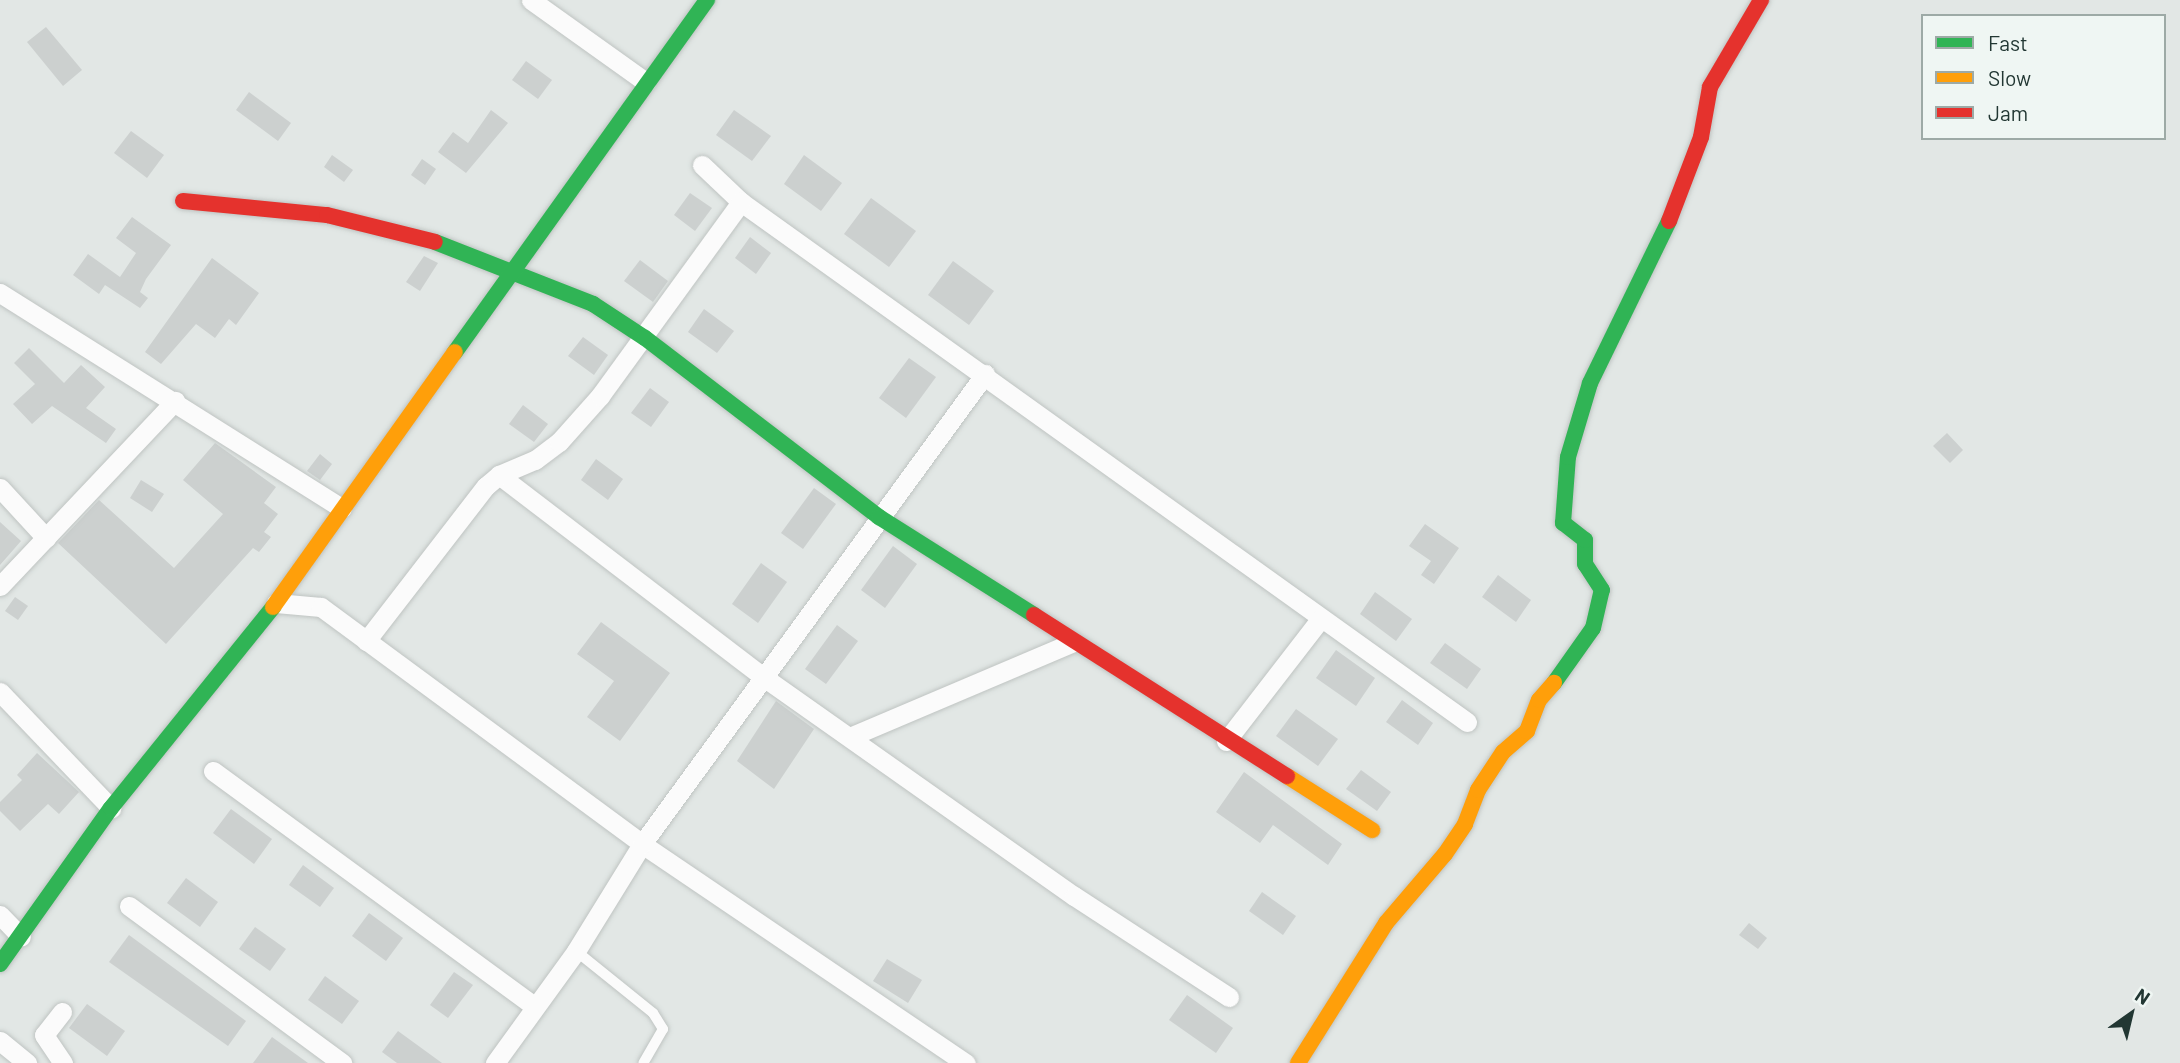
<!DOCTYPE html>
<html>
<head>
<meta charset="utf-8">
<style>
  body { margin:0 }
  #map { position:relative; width:2180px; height:1063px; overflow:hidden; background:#e2e7e5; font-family:Barlow,sans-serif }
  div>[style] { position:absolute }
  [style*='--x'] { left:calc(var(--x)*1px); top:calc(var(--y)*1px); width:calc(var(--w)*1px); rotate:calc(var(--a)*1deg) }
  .building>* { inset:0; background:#ccd0cf }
  .roads { filter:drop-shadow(0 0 2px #bfc4c2) drop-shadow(0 0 2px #bfc4c2) }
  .lane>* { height:10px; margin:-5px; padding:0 5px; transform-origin:5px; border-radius:5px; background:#fbfbfb }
  .street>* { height:19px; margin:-9.5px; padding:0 9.5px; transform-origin:9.5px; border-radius:9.5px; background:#fbfbfb }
  .fast>* { height:16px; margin:-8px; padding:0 8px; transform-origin:8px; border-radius:8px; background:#30b455 }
  .slow>* { height:16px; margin:-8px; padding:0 8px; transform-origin:8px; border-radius:8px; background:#ff9f0a }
  .jam>* { height:16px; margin:-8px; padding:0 8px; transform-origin:8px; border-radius:8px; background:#e5322d }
  span { translate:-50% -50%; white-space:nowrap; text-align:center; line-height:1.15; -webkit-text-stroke:5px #eff6f3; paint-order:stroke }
  .legend { position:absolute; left:1921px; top:14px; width:245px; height:126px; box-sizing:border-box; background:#eff6f3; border:2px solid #9daaa6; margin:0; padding:9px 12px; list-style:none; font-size:21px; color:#223733 }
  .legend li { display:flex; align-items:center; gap:14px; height:35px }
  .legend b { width:35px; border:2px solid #9daaa6 }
  .north { position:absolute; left:2096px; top:979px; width:70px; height:70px; -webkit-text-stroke:5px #eff6f3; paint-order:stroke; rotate:34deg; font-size:19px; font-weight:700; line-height:28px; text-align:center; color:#223733 }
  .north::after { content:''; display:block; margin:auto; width:24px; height:32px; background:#223733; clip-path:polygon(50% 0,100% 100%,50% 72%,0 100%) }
</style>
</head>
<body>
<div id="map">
  <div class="building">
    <div style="clip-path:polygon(46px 27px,82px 70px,63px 86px,27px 42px)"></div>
    <div style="clip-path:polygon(526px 61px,552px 80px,538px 99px,512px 80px)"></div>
    <div style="clip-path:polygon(249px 92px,291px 123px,278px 141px,236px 110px)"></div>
    <div style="clip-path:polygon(491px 110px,508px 123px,466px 173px,438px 152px,453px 132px,468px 143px)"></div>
    <div style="clip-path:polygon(734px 110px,771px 136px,752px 161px,716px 135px)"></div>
    <div style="clip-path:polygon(131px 131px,164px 155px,147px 178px,114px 153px)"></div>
    <div style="clip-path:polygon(332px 155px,353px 170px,344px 182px,324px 167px)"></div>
    <div style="clip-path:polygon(804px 155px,842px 183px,821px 211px,784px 184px)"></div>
    <div style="clip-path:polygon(422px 159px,436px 169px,425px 185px,411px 175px)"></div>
    <div style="clip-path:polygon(690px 193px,712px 208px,695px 231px,674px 215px)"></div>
    <div style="clip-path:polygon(871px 198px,916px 231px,889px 267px,844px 234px)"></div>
    <div style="clip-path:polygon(132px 217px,171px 245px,146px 279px,140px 292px,148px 298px,140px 308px,105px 285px,99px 294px,73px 275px,88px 254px,120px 277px,136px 253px,116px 238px)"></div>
    <div style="clip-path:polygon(750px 237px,771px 253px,756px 274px,735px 258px)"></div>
    <div style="clip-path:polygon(424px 256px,438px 263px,420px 291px,406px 282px)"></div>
    <div style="clip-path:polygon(212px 258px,259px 293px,236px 325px,229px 319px,215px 338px,196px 324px,161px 364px,145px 352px)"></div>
    <div style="clip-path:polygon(640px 260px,668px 281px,653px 302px,624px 281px)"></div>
    <div style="clip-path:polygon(953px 261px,994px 291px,969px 325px,928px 295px)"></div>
    <div style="clip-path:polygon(704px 309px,734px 331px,717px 353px,688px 332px)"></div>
    <div style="clip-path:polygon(583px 337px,608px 355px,594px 375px,568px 356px)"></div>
    <div style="clip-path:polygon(29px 348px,64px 383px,81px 365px,105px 387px,86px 408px,116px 429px,106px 443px,52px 406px,32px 424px,13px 404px,35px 384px,14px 363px)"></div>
    <div style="clip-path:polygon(909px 358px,936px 377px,906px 418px,879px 398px)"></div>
    <div style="clip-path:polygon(650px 388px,669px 402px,651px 427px,631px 413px)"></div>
    <div style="clip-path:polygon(523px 405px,548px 424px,534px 442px,509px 424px)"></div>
    <div style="clip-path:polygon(1947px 433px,1963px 450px,1950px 463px,1933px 446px)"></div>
    <div style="clip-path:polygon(215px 443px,276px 487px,264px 503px,278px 514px,264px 532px,271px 537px,259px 552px,253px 548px,166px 644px,58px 543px,99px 500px,174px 568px,223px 514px,183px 480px)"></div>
    <div style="clip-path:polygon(320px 454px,332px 464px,320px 480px,307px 471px)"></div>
    <div style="clip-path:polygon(596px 459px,623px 479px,608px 500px,581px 480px)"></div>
    <div style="clip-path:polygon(141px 480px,164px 494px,152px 512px,130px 498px)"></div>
    <div style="clip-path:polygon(814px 488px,836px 504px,803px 549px,781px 533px)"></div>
    <div style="clip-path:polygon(0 522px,21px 541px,0 565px)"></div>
    <div style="clip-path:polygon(1425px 524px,1459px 548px,1434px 584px,1421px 575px,1431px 561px,1409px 546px)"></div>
    <div style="clip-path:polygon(893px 546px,917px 564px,885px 608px,861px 590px)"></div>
    <div style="clip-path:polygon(761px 563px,787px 582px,758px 623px,732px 604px)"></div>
    <div style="clip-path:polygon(1498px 575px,1531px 600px,1516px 622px,1482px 597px)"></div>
    <div style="clip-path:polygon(1375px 592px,1412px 619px,1396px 641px,1360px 614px)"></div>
    <div style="clip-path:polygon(15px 597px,28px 606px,18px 620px,5px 611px)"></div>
    <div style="clip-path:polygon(601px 622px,670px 673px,620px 741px,587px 717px,614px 681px,577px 654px)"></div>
    <div style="clip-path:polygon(837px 625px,858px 641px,826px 684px,805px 669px)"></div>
    <div style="clip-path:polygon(1445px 643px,1481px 669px,1467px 689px,1430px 663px)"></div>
    <div style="clip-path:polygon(1336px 650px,1375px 678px,1356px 706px,1316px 678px)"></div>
    <div style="clip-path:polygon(1402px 700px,1433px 723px,1418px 745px,1386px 722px)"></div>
    <div style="clip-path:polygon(776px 701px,814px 729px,774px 789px,737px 761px)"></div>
    <div style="clip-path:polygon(1296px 709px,1338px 739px,1318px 766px,1276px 736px)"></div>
    <div style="clip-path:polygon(37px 753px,79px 792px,59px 814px,48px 804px,20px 831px,0 811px,0 802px,22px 780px,17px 775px)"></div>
    <div style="clip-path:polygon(1361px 770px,1391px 792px,1377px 811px,1346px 789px)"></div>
    <div style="clip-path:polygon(1244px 772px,1342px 844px,1328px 865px,1273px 825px,1260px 843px,1216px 812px)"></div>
    <div style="clip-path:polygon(231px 809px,272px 839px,254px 864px,213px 833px)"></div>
    <div style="clip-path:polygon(303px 865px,334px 888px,320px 907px,289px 885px)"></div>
    <div style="clip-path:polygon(186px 878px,218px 902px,200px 927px,167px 903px)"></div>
    <div style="clip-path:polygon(1262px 892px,1296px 916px,1283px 935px,1249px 911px)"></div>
    <div style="clip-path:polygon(369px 913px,403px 938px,386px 961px,352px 936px)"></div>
    <div style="clip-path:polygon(1749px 923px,1767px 938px,1758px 949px,1739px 935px)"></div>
    <div style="clip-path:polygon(255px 927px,286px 949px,270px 971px,239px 949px)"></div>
    <div style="clip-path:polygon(129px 935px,246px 1021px,228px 1046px,109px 962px)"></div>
    <div style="clip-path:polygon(887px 959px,922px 980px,908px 1003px,873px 981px)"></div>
    <div style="clip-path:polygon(454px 972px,473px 985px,448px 1018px,430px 1005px)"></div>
    <div style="clip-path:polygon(325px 976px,359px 1001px,342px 1024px,308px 1000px)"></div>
    <div style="clip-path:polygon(1187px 995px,1233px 1028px,1216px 1053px,1169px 1020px)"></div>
    <div style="clip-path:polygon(87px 1004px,125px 1031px,107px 1056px,69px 1028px)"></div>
    <div style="clip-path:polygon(398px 1031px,442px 1063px,397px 1063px,382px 1052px)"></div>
    <div style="clip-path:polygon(272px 1037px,308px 1063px,253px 1063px)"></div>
  </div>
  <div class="roads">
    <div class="lane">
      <div style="--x:576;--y:951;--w:99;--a:38.8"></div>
      <div style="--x:653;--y:1013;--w:19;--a:58"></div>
      <div style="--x:663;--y:1029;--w:39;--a:120"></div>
    </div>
    <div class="street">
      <div style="--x:531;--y:0;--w:141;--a:35.5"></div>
      <div style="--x:702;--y:165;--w:54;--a:43.5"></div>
      <div style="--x:741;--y:202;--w:893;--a:35.61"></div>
      <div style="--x:0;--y:293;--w:404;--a:32.2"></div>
      <div style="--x:499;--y:475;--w:331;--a:37.4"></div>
      <div style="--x:762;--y:676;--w:382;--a:35.2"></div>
      <div style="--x:1074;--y:896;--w:185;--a:33.1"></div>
      <div style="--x:0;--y:488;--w:68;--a:47.4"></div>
      <div style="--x:0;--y:586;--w:255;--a:-46.6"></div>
      <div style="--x:276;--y:603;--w:45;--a:5.1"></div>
      <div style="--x:321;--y:607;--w:399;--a:36.4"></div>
      <div style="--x:642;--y:844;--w:391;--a:34.1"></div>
      <div style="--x:366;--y:641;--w:196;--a:-52.3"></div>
      <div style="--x:486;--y:486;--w:17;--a:-40"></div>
      <div style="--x:499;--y:475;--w:39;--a:-23"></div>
      <div style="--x:535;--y:460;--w:30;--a:-37"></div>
      <div style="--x:559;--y:442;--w:62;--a:-48.3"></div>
      <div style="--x:600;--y:396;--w:240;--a:-54"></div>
      <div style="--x:0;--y:692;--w:161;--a:46.3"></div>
      <div style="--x:852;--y:736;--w:240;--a:-23"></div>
      <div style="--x:1226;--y:741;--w:155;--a:-52.3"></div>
      <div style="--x:213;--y:771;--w:399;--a:36.2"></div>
      <div style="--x:129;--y:906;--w:265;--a:36.4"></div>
      <div style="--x:0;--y:915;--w:30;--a:46"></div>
      <div style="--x:62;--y:1012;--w:29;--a:128"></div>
      <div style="--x:44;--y:1035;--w:34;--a:56"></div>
      <div style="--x:0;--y:1041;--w:35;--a:39"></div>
      <div style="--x:495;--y:1063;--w:138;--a:-54.1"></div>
      <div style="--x:576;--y:951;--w:126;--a:-58.3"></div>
      <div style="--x:642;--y:844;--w:582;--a:-53.88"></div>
    </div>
    <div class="fast">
      <div style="--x:435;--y:242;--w:170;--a:21.4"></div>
      <div style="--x:593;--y:304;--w:62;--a:33.2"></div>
      <div style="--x:645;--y:338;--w:295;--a:37.4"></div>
      <div style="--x:879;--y:517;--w:183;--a:32.3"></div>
      <div style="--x:455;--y:352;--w:433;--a:-54.4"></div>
      <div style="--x:1554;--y:683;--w:67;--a:-54.7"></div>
      <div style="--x:1593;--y:628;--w:39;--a:-77"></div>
      <div style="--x:1602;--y:590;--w:31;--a:-123"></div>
      <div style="--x:1585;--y:564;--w:24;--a:-90"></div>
      <div style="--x:1585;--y:540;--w:28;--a:-142"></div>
      <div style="--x:1563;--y:523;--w:66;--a:-85.7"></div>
      <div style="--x:1568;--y:457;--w:77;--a:-73.4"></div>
      <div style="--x:1590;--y:383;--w:180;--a:-64"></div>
      <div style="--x:0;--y:964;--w:191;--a:-54.6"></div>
      <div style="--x:111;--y:808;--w:258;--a:-51.1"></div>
    </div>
    <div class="slow">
      <div style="--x:273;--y:607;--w:313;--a:-54.5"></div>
      <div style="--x:1287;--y:776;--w:101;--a:32.4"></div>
      <div style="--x:1298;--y:1063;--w:165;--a:-57.8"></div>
      <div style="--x:1386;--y:923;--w:91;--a:-49.5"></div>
      <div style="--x:1445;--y:854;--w:36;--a:-56"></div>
      <div style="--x:1465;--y:824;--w:36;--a:-69"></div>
      <div style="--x:1478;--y:790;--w:45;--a:-56.7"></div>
      <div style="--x:1503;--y:752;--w:32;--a:-41"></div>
      <div style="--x:1527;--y:731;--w:33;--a:-69"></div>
      <div style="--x:1539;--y:700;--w:23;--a:-49"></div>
    </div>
    <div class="jam">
      <div style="--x:183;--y:201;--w:145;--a:5.6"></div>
      <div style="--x:327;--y:215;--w:111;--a:14"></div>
      <div style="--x:1669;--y:221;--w:90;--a:-69.1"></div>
      <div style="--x:1701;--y:137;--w:51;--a:-79.8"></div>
      <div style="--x:1710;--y:87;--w:101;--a:-59.6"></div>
      <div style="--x:1034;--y:615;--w:300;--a:32.5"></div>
    </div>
  </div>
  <ul class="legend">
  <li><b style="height:9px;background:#30b455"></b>Fast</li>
  <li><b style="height:9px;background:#ff9f0a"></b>Slow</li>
  <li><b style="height:9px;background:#e5322d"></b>Jam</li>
  </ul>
  <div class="north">N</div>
</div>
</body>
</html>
